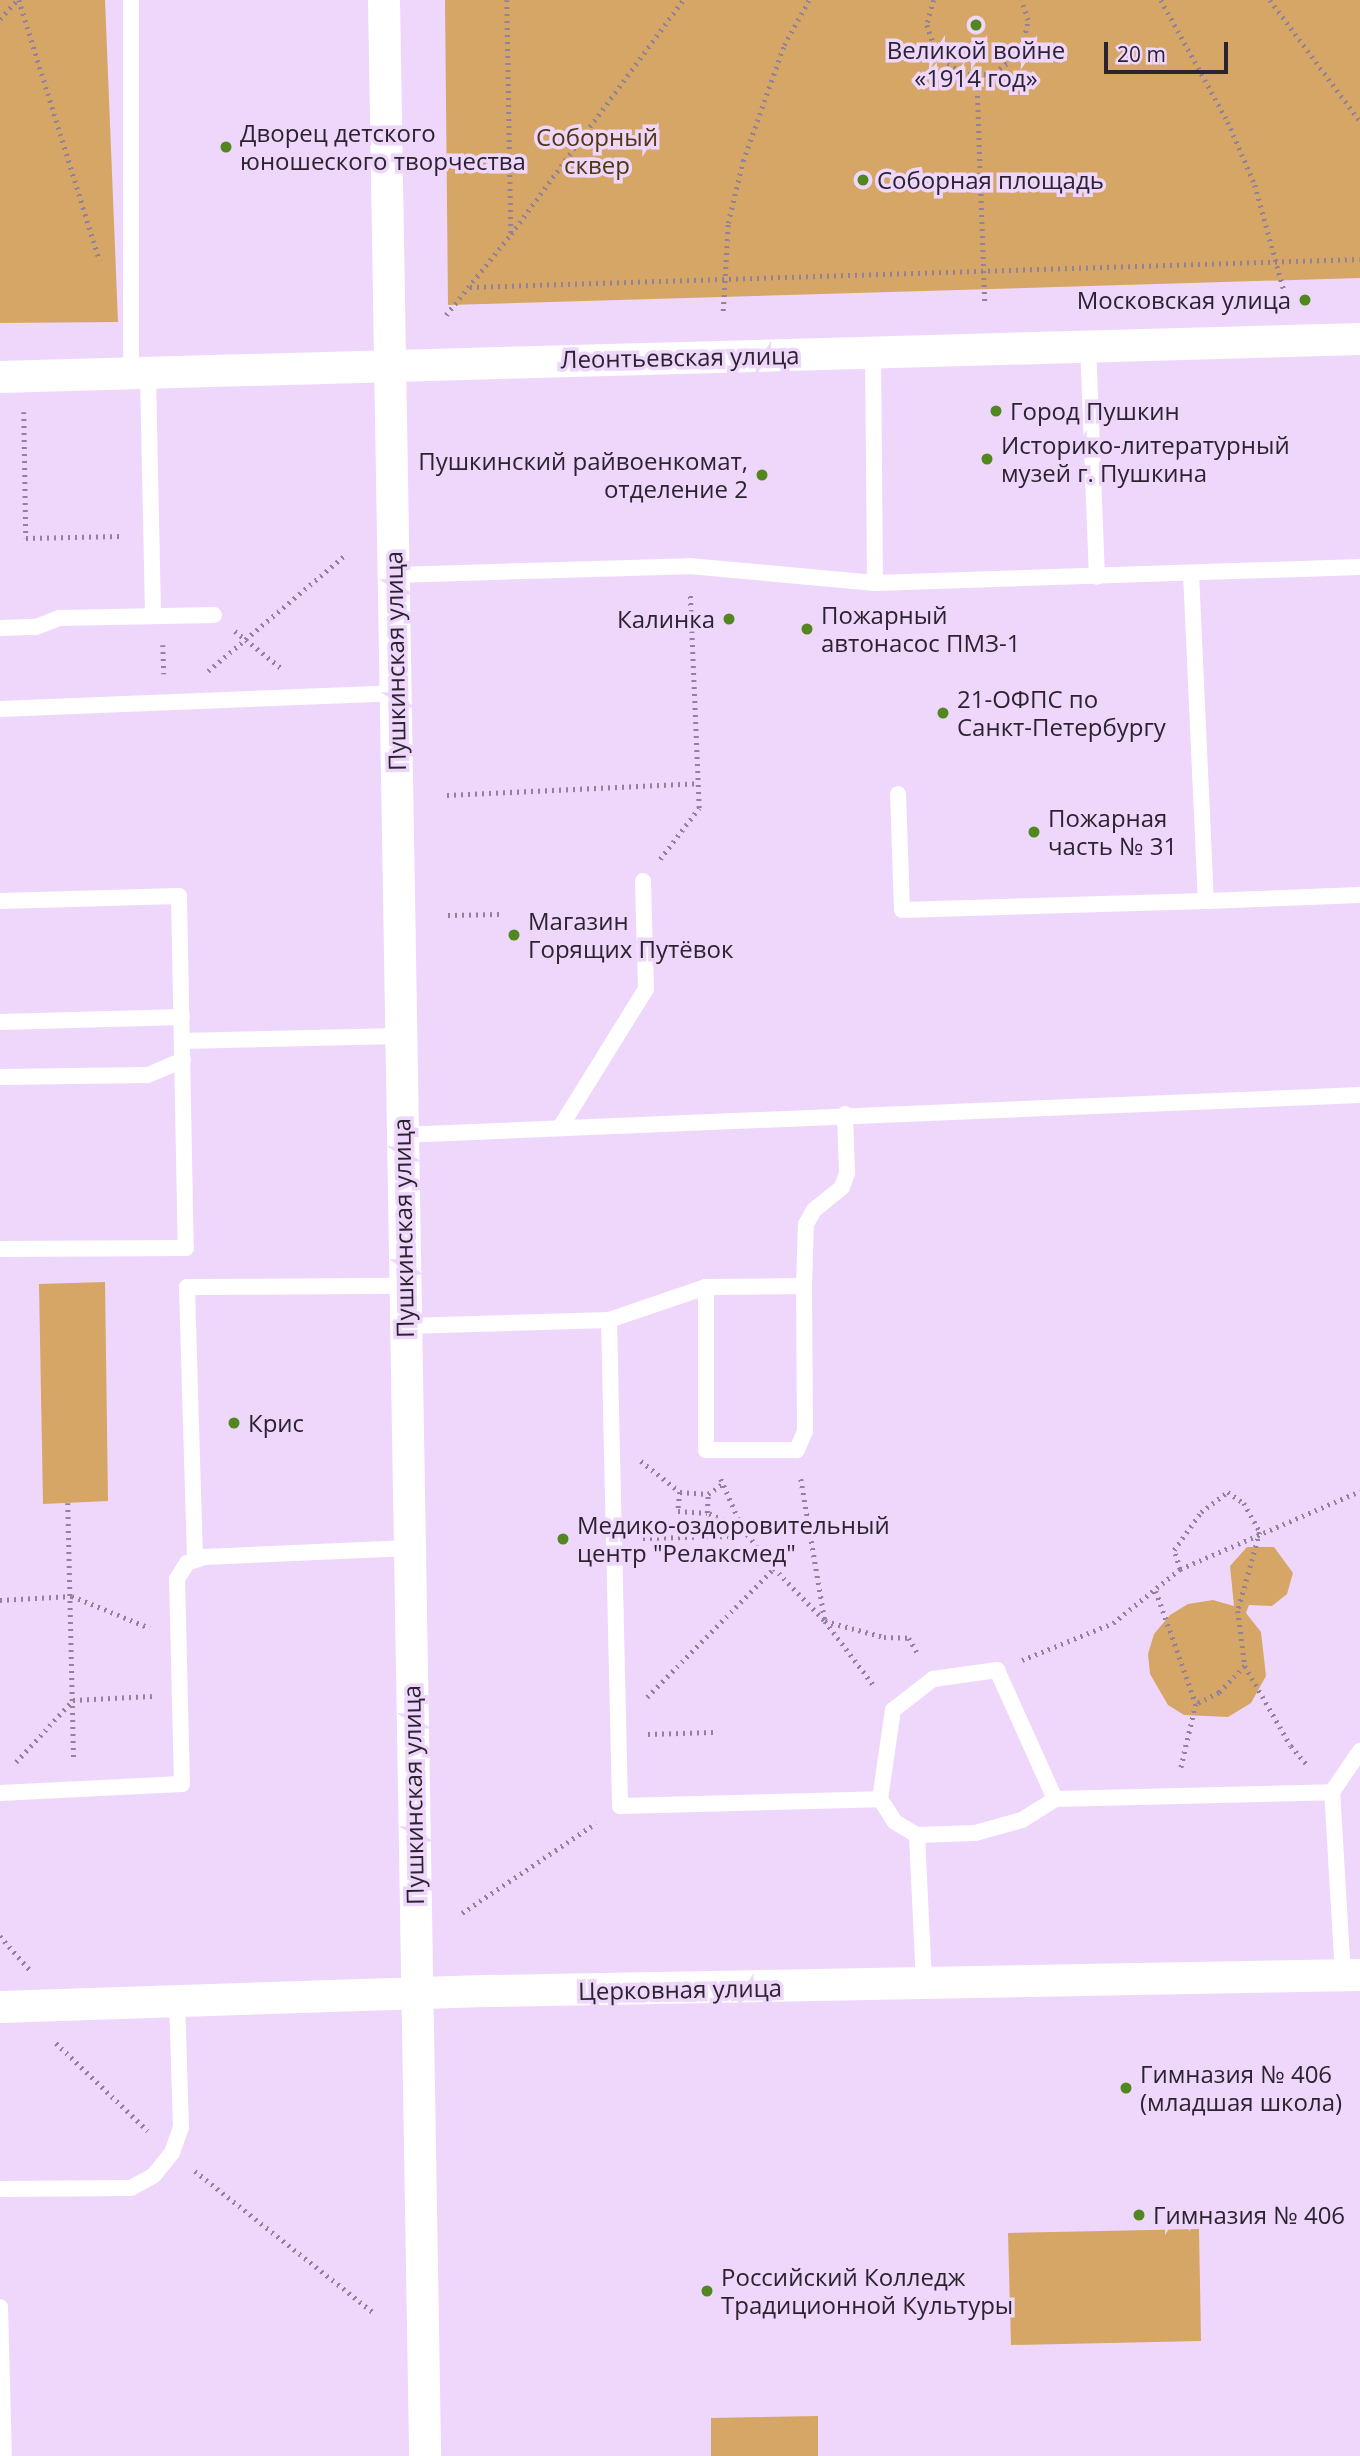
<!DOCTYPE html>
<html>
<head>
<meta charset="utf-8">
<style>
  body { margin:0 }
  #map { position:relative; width:1360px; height:2456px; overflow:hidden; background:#eed7fb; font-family:"Open Sans",sans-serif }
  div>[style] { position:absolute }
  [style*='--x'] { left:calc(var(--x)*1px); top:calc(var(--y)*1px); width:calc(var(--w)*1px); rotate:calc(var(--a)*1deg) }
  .green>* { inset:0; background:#d6a666 }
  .path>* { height:4.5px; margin-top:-2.25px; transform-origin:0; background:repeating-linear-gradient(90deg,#91819a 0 2px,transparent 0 7px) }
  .lane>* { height:16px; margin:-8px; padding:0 8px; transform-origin:8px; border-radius:8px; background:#fff }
  .street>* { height:32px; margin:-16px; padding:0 16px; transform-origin:16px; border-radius:16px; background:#fff }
  .dots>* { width:19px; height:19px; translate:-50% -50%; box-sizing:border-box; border:4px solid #eed7fb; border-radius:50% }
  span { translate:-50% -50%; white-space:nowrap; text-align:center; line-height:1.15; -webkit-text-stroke:7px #eed7fb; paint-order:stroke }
  .poi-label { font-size:24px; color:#2c2331 }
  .left { translate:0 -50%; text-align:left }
  .right { translate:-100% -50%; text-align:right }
  .park-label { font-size:24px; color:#51360e }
  .street-label { font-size:24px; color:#2c2331 }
  .scale { position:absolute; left:1104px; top:42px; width:124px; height:32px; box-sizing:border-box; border:4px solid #2c2331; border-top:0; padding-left:9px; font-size:21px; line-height:24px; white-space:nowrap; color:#2c2331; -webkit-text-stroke:5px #eed7fb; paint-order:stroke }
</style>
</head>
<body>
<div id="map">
  <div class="green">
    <div style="clip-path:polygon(0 0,105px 0,118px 322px,0 323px)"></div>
    <div style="clip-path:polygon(445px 0,1360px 0,1360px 278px,448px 305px)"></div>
    <div style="clip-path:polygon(105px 1282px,108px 1501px,43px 1504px,39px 1284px)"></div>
    <div style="clip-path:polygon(1247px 1547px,1274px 1547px,1293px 1573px,1287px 1594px,1272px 1606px,1249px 1605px,1246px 1613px,1261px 1632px,1266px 1676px,1251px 1703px,1228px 1717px,1184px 1715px,1168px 1705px,1150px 1674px,1148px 1654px,1154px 1634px,1170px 1615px,1188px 1604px,1213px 1600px,1234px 1606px,1230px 1566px)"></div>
    <div style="clip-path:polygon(1199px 2229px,1201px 2341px,1011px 2345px,1008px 2233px)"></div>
    <div style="clip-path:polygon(818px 2416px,818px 2456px,711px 2456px,711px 2418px)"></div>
  </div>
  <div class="path">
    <div style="--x:19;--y:0;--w:273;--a:72.8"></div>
    <div style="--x:507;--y:0;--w:233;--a:89"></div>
    <div style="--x:934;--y:0;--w:26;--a:106"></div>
    <div style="--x:927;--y:25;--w:31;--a:71"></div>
    <div style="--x:937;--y:54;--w:31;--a:38"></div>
    <div style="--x:961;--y:73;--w:16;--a:7"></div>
    <div style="--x:977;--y:75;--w:17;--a:-7"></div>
    <div style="--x:994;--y:73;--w:34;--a:-37"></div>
    <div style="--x:1021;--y:53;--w:34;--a:-78"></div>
    <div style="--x:1028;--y:20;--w:21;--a:-109"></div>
    <div style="--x:1161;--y:0;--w:139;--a:61.2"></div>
    <div style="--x:1228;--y:122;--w:69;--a:66.8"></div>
    <div style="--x:1255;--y:185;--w:113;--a:74.6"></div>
    <div style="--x:1270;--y:0;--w:151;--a:53.4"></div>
    <div style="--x:0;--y:19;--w:25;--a:-48"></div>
    <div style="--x:977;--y:75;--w:230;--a:88"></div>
    <div style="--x:470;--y:287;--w:890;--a:-1.8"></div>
    <div style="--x:723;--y:311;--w:88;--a:-86.7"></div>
    <div style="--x:728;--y:223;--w:64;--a:-76.4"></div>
    <div style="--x:743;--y:161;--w:123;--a:-70.5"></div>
    <div style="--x:784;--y:45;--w:51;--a:-60.9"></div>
    <div style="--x:446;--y:315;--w:104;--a:-51.3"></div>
    <div style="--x:511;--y:234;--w:290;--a:-53.7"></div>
    <div style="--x:24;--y:412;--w:126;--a:89.1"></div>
    <div style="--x:26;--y:538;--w:95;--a:-1.2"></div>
    <div style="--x:235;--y:631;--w:58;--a:38.7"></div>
    <div style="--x:163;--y:645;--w:29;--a:88"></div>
    <div style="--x:208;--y:671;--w:177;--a:-40.2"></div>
    <div style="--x:447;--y:795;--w:251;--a:-2.7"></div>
    <div style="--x:660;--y:859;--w:64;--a:-52.6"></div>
    <div style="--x:699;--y:808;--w:214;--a:-92.4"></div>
    <div style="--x:448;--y:915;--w:54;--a:-1.1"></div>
    <div style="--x:641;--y:1461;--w:50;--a:38.5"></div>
    <div style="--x:680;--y:1492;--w:28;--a:4"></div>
    <div style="--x:708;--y:1494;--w:19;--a:-35"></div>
    <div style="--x:721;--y:1479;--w:55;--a:66.3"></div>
    <div style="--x:743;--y:1529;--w:50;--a:51.5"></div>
    <div style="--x:801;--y:1479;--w:144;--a:80.4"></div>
    <div style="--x:825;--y:1621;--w:61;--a:15.2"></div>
    <div style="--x:884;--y:1637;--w:25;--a:2"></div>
    <div style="--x:909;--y:1638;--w:20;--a:60"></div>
    <div style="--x:680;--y:1492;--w:19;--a:96"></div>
    <div style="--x:678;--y:1511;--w:29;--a:4"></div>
    <div style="--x:68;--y:1503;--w:258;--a:88.7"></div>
    <div style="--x:643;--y:1538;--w:85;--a:-1.3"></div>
    <div style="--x:728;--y:1536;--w:17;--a:-25"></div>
    <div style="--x:743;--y:1529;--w:39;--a:-156"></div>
    <div style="--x:707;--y:1513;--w:19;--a:-87"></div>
    <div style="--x:1180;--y:1569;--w:20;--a:-108"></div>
    <div style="--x:1174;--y:1550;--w:47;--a:-54.6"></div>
    <div style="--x:1201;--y:1512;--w:34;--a:-37"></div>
    <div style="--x:1228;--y:1492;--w:19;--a:35"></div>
    <div style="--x:1244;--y:1503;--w:33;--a:61"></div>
    <div style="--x:1260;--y:1532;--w:82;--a:105.6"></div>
    <div style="--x:1238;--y:1611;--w:55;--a:82.7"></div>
    <div style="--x:1245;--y:1666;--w:37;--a:134"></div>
    <div style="--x:1219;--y:1693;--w:25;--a:154"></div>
    <div style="--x:1156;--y:1591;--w:120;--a:70.5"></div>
    <div style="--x:1196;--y:1704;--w:66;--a:103.2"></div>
    <div style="--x:0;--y:1600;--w:72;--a:-3.2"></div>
    <div style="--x:72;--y:1596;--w:84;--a:22.3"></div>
    <div style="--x:1022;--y:1660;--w:98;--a:-22.1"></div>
    <div style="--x:1113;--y:1623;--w:86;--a:-38.9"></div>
    <div style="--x:1180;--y:1569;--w:196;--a:-23.4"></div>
    <div style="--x:1245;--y:1666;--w:92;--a:60.1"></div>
    <div style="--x:1291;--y:1746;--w:23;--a:49"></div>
    <div style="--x:647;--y:1697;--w:181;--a:-45.4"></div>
    <div style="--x:774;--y:1568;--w:74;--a:46.1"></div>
    <div style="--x:825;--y:1621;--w:83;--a:52.9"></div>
    <div style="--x:648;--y:1734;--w:65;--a:-1.8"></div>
    <div style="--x:16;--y:1762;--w:84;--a:-47.4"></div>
    <div style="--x:73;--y:1700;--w:79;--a:-2.9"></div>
    <div style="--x:462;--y:1913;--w:161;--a:-33.9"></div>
    <div style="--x:0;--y:1936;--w:45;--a:48.6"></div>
    <div style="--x:56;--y:2043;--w:127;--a:43.7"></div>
    <div style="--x:195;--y:2171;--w:227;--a:38.4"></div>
  </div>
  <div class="lane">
    <div style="--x:1088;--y:344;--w:233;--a:87.8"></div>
    <div style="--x:873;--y:352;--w:231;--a:89.5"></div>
    <div style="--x:148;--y:375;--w:241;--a:88.8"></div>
    <div style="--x:131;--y:376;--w:376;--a:-90"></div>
    <div style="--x:1191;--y:573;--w:328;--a:87.4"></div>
    <div style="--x:1206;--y:901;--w:154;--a:-2.2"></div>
    <div style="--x:394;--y:575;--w:295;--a:-1.7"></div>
    <div style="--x:689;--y:566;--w:187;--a:5.2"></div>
    <div style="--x:875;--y:583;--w:485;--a:-1.9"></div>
    <div style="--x:0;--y:628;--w:36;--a:-2"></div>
    <div style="--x:36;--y:627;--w:25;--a:-21"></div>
    <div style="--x:59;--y:618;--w:155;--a:-1.1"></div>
    <div style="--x:0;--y:709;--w:395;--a:-2.3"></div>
    <div style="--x:898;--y:794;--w:116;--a:88"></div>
    <div style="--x:902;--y:910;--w:304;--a:-1.7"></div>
    <div style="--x:0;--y:901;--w:179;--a:-1.6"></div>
    <div style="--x:179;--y:896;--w:352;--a:88.9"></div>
    <div style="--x:186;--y:1248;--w:186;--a:179.7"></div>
    <div style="--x:0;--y:1022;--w:182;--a:-1.6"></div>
    <div style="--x:182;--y:1041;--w:218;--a:-1.3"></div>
    <div style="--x:0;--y:1077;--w:148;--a:-0.8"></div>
    <div style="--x:148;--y:1075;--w:38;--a:-23"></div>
    <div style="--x:561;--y:1126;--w:161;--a:-58.2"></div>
    <div style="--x:646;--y:989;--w:108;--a:-91.6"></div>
    <div style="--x:401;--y:1135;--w:960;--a:-2.39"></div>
    <div style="--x:804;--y:1286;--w:62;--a:-88.2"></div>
    <div style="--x:806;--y:1224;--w:16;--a:-60"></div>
    <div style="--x:814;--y:1210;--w:36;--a:-39"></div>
    <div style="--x:842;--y:1187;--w:15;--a:-70"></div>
    <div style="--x:847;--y:1173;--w:59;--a:-91.9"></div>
    <div style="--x:609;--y:1320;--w:486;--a:88.7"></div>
    <div style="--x:620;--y:1806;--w:260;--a:-1.5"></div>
    <div style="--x:880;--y:1799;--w:27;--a:57"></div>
    <div style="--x:895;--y:1822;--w:26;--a:31"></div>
    <div style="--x:917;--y:1835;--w:58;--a:-2"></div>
    <div style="--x:975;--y:1833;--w:49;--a:-15.5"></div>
    <div style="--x:1022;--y:1820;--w:39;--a:-32"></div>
    <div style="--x:1055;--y:1799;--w:277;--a:-1.4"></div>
    <div style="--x:405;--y:1326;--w:204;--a:-1.7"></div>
    <div style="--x:609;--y:1320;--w:102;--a:-18.8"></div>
    <div style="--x:706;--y:1287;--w:98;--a:-0.6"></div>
    <div style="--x:804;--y:1286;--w:145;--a:89.6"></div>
    <div style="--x:805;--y:1431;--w:21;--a:113"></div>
    <div style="--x:797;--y:1450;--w:91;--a:180"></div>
    <div style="--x:706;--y:1450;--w:163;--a:-90"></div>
    <div style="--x:195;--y:1559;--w:272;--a:-91.7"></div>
    <div style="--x:187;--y:1287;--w:217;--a:-0.3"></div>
    <div style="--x:0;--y:1793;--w:182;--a:-2.8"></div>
    <div style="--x:182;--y:1784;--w:205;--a:-91.4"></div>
    <div style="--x:177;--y:1579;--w:19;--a:-58"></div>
    <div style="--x:187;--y:1563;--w:18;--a:-19"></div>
    <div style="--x:204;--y:1557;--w:205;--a:-2.5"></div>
    <div style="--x:880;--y:1799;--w:90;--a:-81.7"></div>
    <div style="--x:893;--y:1710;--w:51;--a:-37.8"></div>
    <div style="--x:933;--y:1679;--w:65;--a:-8"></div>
    <div style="--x:997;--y:1670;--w:141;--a:65.8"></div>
    <div style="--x:917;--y:1835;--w:150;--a:87.3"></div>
    <div style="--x:1343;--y:1975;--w:183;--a:-93.4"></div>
    <div style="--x:1332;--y:1792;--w:50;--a:-55.7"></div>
    <div style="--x:0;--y:2189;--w:131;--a:-0.4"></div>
    <div style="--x:131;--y:2188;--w:26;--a:-29"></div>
    <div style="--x:154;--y:2175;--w:28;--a:-51"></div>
    <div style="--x:172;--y:2153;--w:28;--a:-71"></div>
    <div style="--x:181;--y:2127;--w:125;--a:-91.8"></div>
    <div style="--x:0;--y:2307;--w:149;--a:88.5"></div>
  </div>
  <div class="street">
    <div style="--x:384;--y:0;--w:2456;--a:89.04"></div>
    <div style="--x:0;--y:377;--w:1361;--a:-1.6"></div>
    <div style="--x:0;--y:2007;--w:492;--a:-1.9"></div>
    <div style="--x:492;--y:1991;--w:868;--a:-1.06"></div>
  </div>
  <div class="dots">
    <div style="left:976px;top:25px;background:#528720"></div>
    <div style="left:226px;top:147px;background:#528720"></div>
    <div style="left:863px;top:180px;background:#528720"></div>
    <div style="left:1305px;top:300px;background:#528720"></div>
    <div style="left:996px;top:411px;background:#528720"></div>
    <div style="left:987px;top:459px;background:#528720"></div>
    <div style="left:762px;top:475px;background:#528720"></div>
    <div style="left:729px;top:619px;background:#528720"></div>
    <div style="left:807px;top:629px;background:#528720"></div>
    <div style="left:943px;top:713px;background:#528720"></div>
    <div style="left:1034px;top:832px;background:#528720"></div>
    <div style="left:514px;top:935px;background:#528720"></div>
    <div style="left:234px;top:1423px;background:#528720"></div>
    <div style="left:563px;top:1539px;background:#528720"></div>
    <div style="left:1126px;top:2088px;background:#528720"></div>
    <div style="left:1139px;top:2215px;background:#528720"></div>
    <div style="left:707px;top:2291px;background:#528720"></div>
  </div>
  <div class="poi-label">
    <span style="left:976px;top:64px">Великой войне<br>«1914 год»</span>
    <span class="left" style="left:240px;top:147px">Дворец детского<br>юношеского творчества</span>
    <span class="left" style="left:877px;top:180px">Соборная площадь</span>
    <span class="right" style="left:1291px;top:300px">Московская улица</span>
    <span class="left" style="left:1010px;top:411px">Город Пушкин</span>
    <span class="left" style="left:1001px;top:459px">Историко-литературный<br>музей г. Пушкина</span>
    <span class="right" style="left:748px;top:475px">Пушкинский райвоенкомат,<br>отделение 2</span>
    <span class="left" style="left:821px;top:629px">Пожарный<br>автонасос ПМЗ-1</span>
    <span class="right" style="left:715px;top:619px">Калинка</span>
    <span class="left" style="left:957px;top:713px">21-ОФПС по<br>Санкт-Петербургу</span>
    <span class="left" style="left:1048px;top:832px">Пожарная<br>часть № 31</span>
    <span class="left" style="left:528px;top:935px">Магазин<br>Горящих Путёвок</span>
    <span class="left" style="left:248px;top:1423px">Крис</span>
    <span class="left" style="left:577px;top:1539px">Медико-оздоровительный<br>центр "Релаксмед"</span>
    <span class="left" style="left:1140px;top:2088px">Гимназия № 406<br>(младшая школа)</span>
    <span class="left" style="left:1153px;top:2215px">Гимназия № 406</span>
    <span class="left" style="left:721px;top:2291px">Российский Колледж<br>Традиционной Культуры</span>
  </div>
  <div class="park-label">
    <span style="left:597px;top:151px">Соборный<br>сквер</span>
  </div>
  <div class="street-label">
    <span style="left:680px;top:357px;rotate:-1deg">Леонтьевская улица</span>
    <span style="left:395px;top:661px;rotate:-91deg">Пушкинская улица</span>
    <span style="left:403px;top:1228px;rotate:-91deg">Пушкинская улица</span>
    <span style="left:413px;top:1795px;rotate:-91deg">Пушкинская улица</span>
    <span style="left:680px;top:1989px;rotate:-1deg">Церковная улица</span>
  </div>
  <div class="scale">20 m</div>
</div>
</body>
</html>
